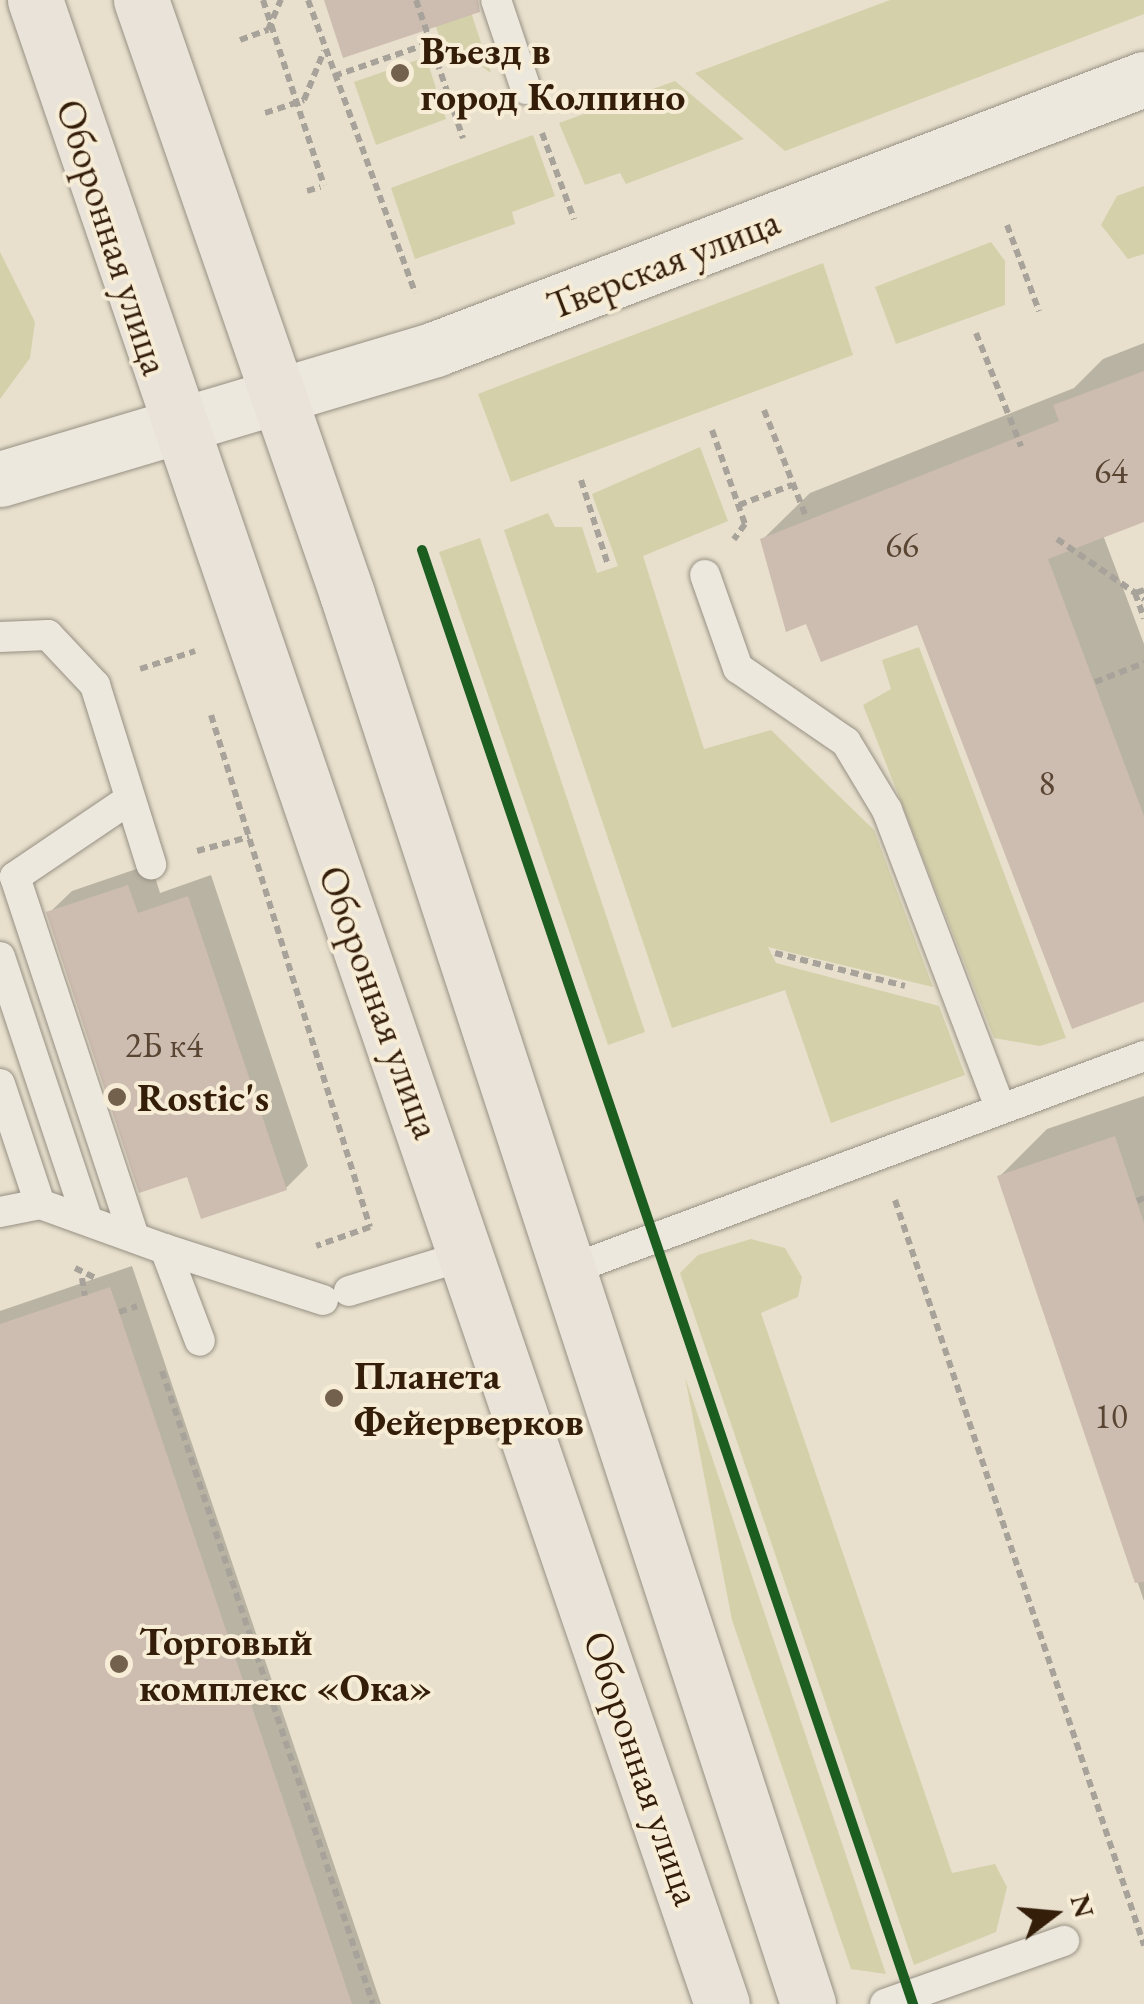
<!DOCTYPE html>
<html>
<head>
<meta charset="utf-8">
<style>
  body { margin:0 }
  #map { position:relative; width:1144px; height:2004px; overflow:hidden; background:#e8e0cd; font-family:"EB Garamond",serif }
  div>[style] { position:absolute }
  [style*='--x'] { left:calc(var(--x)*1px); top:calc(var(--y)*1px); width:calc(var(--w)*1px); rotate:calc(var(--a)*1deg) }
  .green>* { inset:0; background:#d4d0aa }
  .shadow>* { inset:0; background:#0003 }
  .building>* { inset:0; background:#cdbcb0 }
  .path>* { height:6px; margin-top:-3px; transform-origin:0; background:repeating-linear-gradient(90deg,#a8a39a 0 8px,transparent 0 13px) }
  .roads { filter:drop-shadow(0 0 2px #979083) drop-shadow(0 0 2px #979083) }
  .service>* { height:30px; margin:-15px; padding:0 15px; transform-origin:15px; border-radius:15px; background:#ece8de }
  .secondary>* { height:55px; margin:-27.5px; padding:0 27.5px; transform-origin:27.5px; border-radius:27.5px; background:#ece8de }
  .primary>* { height:55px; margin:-27.5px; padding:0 27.5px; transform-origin:27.5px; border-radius:27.5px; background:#e9e3d9 }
  .cycleway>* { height:10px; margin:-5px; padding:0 5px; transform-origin:5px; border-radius:5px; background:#1b5e20 }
  .dots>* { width:28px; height:28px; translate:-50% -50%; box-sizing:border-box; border:5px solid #f7edd7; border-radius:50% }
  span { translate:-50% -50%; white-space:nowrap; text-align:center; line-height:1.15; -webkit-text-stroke:8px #f7edd7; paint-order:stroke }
  .number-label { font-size:35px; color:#5a4533 }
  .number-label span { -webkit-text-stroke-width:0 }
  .poi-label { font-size:40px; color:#341d09; font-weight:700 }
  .left { translate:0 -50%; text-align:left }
  .street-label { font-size:40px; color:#341d09 }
  .north { position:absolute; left:1004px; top:1864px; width:100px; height:100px; -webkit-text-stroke:8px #f7edd7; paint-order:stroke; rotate:74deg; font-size:28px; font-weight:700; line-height:40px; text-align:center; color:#341d09 }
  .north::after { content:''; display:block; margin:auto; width:35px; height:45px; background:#341d09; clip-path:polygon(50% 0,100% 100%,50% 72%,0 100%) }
</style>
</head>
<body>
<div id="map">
  <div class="green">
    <div style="clip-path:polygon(427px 0,467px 0,491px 73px,439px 36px)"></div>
    <div style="clip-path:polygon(890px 0,1144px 0,1144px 14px,785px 151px,695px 73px)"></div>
    <div style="clip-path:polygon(426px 57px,446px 119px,376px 145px,354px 82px)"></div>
    <div style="clip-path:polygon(675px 81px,744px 139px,626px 184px,620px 173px,585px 185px,559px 123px)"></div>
    <div style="clip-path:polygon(533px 135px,555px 196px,512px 212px,515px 224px,415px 259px,391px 188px)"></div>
    <div style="clip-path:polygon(1144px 186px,1144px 254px,1128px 259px,1101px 225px,1117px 196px)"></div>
    <div style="clip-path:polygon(991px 242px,1005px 261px,1005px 305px,896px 344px,875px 287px)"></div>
    <div style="clip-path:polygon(0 252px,35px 322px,30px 358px,0 399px)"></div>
    <div style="clip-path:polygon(823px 263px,853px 355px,511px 482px,478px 394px)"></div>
    <div style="clip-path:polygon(700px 447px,728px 521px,643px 556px,704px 749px,771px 730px,874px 830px,933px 987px,768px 947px,776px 963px,939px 1006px,965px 1075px,831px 1123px,785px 990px,672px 1028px,504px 530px,548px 513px,555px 527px,582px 527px,597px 573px,618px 566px,592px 494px)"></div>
    <div style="clip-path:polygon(480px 538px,645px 1032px,608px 1045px,439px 552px)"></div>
    <div style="clip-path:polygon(919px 647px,1066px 1038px,1040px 1046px,994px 1038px,863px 705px,891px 689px,882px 660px)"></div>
    <div style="clip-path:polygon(751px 1239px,785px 1248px,802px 1277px,798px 1297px,761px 1313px,952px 1873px,995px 1864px,1007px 1887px,996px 1932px,914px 1965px,680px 1273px,698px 1255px)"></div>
    <div style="clip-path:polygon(685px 1377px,886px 1974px,851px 1969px,732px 1620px)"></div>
  </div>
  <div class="shadow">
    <div style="clip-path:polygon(1144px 343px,1144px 519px,1103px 535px,1144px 644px,1144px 999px,918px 622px,807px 621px,762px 540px,810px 493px,1074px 388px,1103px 359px)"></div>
    <div style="clip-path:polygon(151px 864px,160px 893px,211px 875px,308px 1166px,286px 1188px,189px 1174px,49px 913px,72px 891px)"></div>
    <div style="clip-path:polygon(1144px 1096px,1144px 1601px,1000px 1176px,1047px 1129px)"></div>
    <div style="clip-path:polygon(132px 1266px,381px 2004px,0 2004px,0 1311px)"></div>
  </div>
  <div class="building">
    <div style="clip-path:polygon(324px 0,478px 0,480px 12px,343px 58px)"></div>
    <div style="clip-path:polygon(1144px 371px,1144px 522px,1048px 559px,1144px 816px,1144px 1002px,1072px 1029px,917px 625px,821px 662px,806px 624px,786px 632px,760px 539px,1059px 421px,1053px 405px)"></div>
    <div style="clip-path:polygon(128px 885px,138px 913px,188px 896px,287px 1190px,201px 1219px,187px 1177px,139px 1193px,46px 912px)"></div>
    <div style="clip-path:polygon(1115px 1136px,1144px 1223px,1144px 1582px,1135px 1583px,997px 1176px)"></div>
    <div style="clip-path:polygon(110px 1287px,119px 1312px,352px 2004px,0 2004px,0 1324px)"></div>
  </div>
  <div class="path">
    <div style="--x:263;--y:0;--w:195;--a:71.8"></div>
    <div style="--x:308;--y:0;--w:312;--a:69.9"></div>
    <div style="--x:416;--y:0;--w:146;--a:71.2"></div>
    <div style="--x:240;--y:40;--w:30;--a:-20"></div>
    <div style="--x:268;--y:30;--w:33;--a:-67"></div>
    <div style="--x:334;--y:76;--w:102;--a:-19"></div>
    <div style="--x:430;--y:43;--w:39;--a:30"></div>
    <div style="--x:265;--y:113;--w:41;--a:-18.4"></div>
    <div style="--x:304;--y:100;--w:53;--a:-67.8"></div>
    <div style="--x:542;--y:133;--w:92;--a:69.6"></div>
    <div style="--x:307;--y:191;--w:14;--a:-17"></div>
    <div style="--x:1007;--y:225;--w:92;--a:69.6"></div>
    <div style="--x:976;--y:333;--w:122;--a:68.3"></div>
    <div style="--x:764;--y:410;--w:117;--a:68.5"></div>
    <div style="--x:712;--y:430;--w:100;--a:70.7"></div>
    <div style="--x:745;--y:524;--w:19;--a:126"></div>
    <div style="--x:581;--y:480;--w:89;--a:72.4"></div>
    <div style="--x:739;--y:505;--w:57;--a:-20.7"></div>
    <div style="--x:1057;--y:539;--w:106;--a:34.6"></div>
    <div style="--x:1144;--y:590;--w:9;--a:162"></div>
    <div style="--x:1135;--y:593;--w:27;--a:70"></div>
    <div style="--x:140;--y:669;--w:58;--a:-18.1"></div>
    <div style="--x:1095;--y:682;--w:53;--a:-21.2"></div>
    <div style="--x:211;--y:715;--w:536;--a:72.75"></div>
    <div style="--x:370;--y:1227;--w:57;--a:160.6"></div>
    <div style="--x:197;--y:851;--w:54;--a:-15.1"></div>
    <div style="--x:775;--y:953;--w:134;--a:14.2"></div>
    <div style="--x:895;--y:1200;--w:786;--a:71.52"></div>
    <div style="--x:1137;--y:1201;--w:8;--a:-23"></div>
    <div style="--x:75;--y:1268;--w:25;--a:26"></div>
    <div style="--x:82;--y:1278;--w:18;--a:81"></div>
    <div style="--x:119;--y:1312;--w:19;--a:-18"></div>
    <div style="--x:162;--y:1371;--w:667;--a:71.57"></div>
  </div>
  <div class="roads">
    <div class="service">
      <div style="--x:496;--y:0;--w:94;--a:71.4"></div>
      <div style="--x:705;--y:575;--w:99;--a:70.5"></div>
      <div style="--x:738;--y:668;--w:131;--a:34.4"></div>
      <div style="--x:846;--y:742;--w:79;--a:58.9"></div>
      <div style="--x:887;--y:810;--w:318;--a:69.2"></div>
      <div style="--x:0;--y:637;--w:48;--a:-2.4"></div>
      <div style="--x:48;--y:635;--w:69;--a:46.8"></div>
      <div style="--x:95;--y:685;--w:188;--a:72.6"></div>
      <div style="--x:130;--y:799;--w:139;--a:145.9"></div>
      <div style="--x:15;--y:877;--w:376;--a:71.7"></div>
      <div style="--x:0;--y:957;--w:276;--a:71.6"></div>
      <div style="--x:0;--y:1084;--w:126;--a:71.6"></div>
      <div style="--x:0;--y:1212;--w:41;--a:-11.3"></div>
      <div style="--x:40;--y:1204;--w:133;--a:19.8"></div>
      <div style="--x:165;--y:1249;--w:98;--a:69.2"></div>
      <div style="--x:165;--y:1249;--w:166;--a:17.9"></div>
      <div style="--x:569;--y:1270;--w:614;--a:-20.41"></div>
      <div style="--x:349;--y:1291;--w:127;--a:-17"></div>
      <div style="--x:885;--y:2004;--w:190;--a:-19.4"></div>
    </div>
    <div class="secondary">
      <div style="--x:0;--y:479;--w:454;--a:-16.6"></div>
      <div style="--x:435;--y:349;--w:759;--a:-20.85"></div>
    </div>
    <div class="primary">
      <div style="--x:35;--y:0;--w:2118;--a:71.08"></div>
      <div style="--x:141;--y:0;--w:629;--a:70.87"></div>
      <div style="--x:347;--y:594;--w:1483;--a:71.89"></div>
    </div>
  </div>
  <div class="cycleway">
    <div style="--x:422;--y:550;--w:1535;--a:71.34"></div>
  </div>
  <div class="dots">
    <div style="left:400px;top:73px;background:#73614e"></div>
    <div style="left:117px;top:1097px;background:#73614e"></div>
    <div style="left:334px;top:1398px;background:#73614e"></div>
    <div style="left:119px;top:1664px;background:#73614e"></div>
  </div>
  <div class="number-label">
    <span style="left:1111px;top:471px">64</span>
    <span style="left:902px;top:545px">66</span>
    <span style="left:1047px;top:783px">8</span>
    <span style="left:164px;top:1045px">2Б к4</span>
    <span style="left:1111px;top:1416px">10</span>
  </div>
  <div class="poi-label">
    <span class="left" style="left:420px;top:73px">Въезд в<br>город Колпино</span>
    <span class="left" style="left:137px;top:1097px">Rostic's</span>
    <span class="left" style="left:354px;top:1398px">Планета<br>Фейерверков</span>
    <span class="left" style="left:139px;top:1664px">Торговый<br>комплекс «Ока»</span>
  </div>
  <div class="street-label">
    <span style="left:113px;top:237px;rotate:72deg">Оборонная улица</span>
    <span style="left:663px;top:263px;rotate:-21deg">Тверская улица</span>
    <span style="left:380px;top:1002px;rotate:70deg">Оборонная улица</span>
    <span style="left:643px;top:1768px;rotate:71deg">Оборонная улица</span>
  </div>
  <div class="north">N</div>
</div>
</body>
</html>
